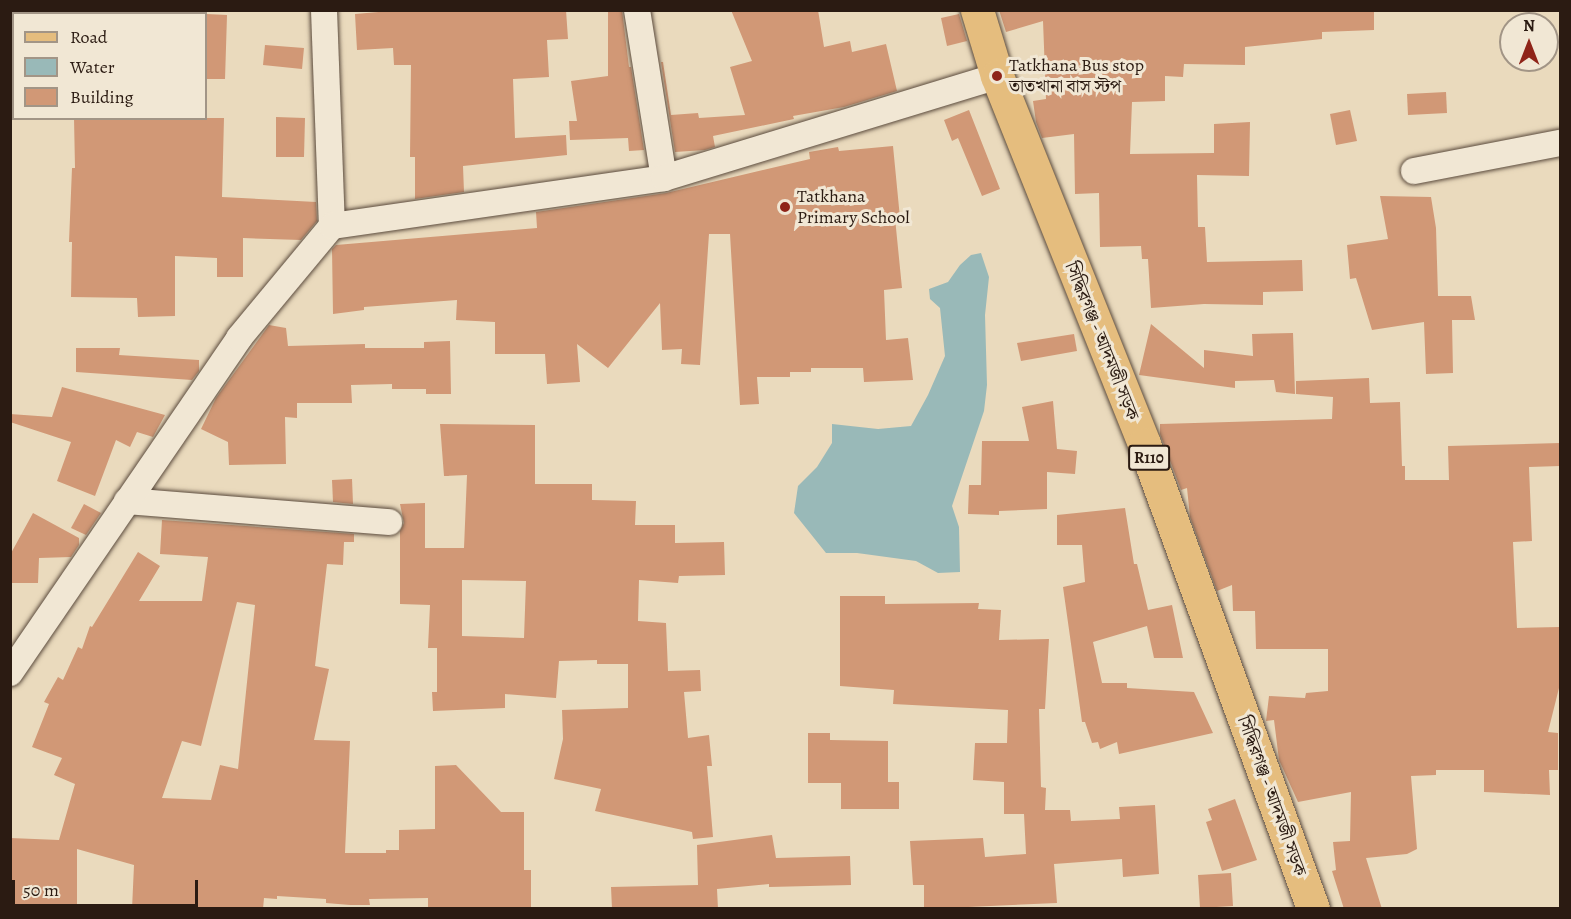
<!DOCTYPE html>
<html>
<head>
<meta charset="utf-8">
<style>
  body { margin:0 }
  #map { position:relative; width:1571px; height:919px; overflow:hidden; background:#eadabd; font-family:Alegreya,"Noto Serif Bengali",serif }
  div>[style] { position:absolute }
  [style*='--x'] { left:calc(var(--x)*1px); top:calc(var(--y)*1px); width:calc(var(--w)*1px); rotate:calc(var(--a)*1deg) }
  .water>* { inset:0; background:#99b9b8 }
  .building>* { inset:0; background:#d19876 }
  .roads { filter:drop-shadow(0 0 2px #5b4b3d) drop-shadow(0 0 2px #5b4b3d) }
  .street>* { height:26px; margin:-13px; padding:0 13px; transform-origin:13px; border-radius:13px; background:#f1e7d4 }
  .primary>* { height:33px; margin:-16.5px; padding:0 16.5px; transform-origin:16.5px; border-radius:16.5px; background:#e5bd7e }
  .dots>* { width:16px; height:16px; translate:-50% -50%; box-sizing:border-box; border:3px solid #f1e7d4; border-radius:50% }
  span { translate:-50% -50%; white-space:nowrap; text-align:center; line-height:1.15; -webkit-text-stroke:6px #f1e7d4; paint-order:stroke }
  .shield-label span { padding:2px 4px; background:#f1e7d4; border:2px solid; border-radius:4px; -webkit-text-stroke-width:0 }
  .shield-label { font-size:16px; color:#2b1b12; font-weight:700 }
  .poi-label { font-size:18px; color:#2b1b12 }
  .left { translate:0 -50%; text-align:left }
  .street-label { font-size:18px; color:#2b1b12 }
  .frame { position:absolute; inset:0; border:12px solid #2b1b12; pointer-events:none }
  .legend { position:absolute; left:12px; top:12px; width:195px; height:108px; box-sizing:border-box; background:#f1e7d4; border:2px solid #a29586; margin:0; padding:8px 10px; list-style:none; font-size:18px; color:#2b1b12 }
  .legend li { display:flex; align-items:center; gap:12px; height:30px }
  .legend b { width:30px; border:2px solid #a29586 }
  .north { position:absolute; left:1499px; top:12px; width:60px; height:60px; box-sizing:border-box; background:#f1e7d4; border:2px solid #a29586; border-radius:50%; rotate:0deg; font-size:16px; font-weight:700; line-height:24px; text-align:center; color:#2b1b12 }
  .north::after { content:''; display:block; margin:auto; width:21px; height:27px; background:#8f2418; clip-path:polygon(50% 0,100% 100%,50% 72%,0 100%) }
  .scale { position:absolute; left:12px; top:880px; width:186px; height:27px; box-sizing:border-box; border:3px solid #2b1b12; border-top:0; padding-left:8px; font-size:18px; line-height:21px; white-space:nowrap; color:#2b1b12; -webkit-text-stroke:4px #f1e7d4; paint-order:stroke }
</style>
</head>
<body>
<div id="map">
  <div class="water">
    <div style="clip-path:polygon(981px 253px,989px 277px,985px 315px,987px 385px,984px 411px,952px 506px,959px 527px,960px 572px,938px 573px,916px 561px,857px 553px,826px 553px,794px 513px,798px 486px,817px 467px,832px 443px,832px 424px,878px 429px,911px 426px,928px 395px,945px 356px,940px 308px,930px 299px,929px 289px,948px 282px,960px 265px,971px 255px)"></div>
  </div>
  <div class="building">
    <div style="clip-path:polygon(402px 10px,566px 10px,568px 39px,547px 40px,549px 77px,513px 79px,515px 138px,566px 135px,567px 155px,463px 166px,464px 192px,415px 199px,415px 157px,410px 157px,411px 65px,394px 65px,393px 48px,357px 50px,355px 14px)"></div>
    <div style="clip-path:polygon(608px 10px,622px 10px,629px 67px,631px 67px,644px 150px,629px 151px,628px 138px,570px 140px,569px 121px,577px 121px,571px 81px,608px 76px)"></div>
    <div style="clip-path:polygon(731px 10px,818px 10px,824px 47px,850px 41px,852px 52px,886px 44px,897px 91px,844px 107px,793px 116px,794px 119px,713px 136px,715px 147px,705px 150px,675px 152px,661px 62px,663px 62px,671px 115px,698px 113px,699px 118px,745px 115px,730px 67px,752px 61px)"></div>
    <div style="clip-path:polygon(999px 10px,1374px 10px,1374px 30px,1322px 32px,1322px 39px,1245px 47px,1245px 65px,1184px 64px,1183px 77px,1165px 76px,1165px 101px,1132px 102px,1130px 154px,1214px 153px,1214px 124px,1250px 122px,1249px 176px,1197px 175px,1198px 227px,1205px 227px,1207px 262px,1302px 260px,1303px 291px,1263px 292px,1263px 305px,1204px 304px,1151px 308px,1148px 259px,1142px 259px,1141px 246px,1100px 247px,1099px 193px,1075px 194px,1074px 134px,1042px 138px,1036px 122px,1033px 101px,1046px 99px,1043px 21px,1006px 32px)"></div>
    <div style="clip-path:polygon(206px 14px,227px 15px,225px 79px,206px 79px)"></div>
    <div style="clip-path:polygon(959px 14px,967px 41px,947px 46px,941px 18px)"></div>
    <div style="clip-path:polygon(265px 45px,304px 48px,302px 69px,263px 65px)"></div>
    <div style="clip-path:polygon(1446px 92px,1447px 113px,1408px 115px,1407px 94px)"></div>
    <div style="clip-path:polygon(969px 110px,1000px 189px,982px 196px,958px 138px,952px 141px,944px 120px)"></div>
    <div style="clip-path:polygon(1350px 110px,1357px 141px,1336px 145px,1330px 114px)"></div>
    <div style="clip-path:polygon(276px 117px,305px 118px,304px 157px,276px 157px)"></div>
    <div style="clip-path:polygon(74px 118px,224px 118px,222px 197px,316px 202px,317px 221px,301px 240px,243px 238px,243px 277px,217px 277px,217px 258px,175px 256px,175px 316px,138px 317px,137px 298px,71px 297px,72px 242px,69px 242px,72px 168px,75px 168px)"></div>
    <div style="clip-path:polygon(893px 146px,900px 218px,895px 218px,902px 288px,884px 290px,886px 340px,908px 338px,913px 380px,864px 382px,863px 368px,811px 368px,811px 372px,790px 372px,790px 377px,757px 377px,759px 404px,740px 405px,730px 234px,709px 234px,700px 365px,681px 364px,682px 349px,662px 350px,660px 303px,608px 368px,577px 344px,580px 382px,547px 384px,545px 354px,495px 354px,495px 322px,456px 320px,457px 300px,364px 307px,364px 310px,333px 314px,332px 249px,336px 245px,537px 228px,536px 212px,666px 193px,810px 159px,809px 152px,838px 147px,839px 151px)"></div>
    <div style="clip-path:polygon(1380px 196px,1431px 197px,1436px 228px,1438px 296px,1471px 296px,1475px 320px,1452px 320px,1453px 373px,1426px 374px,1424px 322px,1372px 330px,1356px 278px,1350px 279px,1347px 245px,1388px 239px)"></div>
    <div style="clip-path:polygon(1151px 324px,1204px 368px,1204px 350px,1253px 356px,1252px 334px,1293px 333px,1295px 394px,1276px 392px,1274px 380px,1235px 381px,1235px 388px,1139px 375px)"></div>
    <div style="clip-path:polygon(269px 325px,286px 328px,288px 346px,365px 344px,365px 348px,424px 348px,424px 342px,450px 341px,451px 394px,426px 394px,426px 389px,392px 389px,392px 384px,351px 385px,352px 403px,297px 403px,297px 418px,285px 417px,286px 464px,229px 465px,228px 442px,201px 429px,216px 398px)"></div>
    <div style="clip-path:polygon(1074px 334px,1077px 351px,1021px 361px,1017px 343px)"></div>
    <div style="clip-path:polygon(76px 348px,120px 348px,119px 355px,199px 360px,199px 371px,192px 380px,76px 372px)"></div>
    <div style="clip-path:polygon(1369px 378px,1370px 403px,1400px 402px,1402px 466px,1405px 466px,1405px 480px,1449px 480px,1448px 446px,1560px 443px,1560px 466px,1529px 467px,1532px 541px,1513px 542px,1517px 628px,1560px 627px,1560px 684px,1548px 732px,1558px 733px,1558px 770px,1549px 770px,1550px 795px,1484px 792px,1484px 770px,1436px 770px,1436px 775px,1411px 776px,1417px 849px,1407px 854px,1366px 858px,1382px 909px,1344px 909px,1332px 871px,1336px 870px,1333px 842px,1350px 841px,1351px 792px,1298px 802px,1279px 760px,1274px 720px,1266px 721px,1269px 696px,1305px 698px,1306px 693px,1328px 691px,1328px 649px,1256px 649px,1255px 611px,1233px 611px,1232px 585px,1217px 591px,1190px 517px,1187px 488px,1181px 490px,1160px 434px,1160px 424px,1332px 419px,1333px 397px,1296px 394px,1296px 381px)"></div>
    <div style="clip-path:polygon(62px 387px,165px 415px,153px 437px,137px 432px,130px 447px,116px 440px,95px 496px,57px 481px,71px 442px,10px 422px,10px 414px,52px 417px)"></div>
    <div style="clip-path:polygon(1053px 401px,1057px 449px,1077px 451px,1075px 474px,1047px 472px,1047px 509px,999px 511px,999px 515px,968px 514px,969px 485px,981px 485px,982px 441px,1029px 441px,1022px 407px)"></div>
    <div style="clip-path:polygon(evenodd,440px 424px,535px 425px,535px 484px,592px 484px,592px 500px,636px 501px,635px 525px,675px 525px,675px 543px,724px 542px,725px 575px,679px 576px,678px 583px,639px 580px,638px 621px,666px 623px,668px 671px,700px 670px,701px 691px,684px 692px,688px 738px,709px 735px,712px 766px,707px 766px,713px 837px,693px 839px,692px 832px,595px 811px,601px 789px,554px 779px,563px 739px,562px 710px,628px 708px,628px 664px,597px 664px,597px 660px,559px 661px,556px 698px,505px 694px,505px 708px,433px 711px,432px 692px,437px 692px,437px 648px,428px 648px,430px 605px,400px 604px,400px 531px,404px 523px,400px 504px,425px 503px,425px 548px,464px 548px,467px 475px,444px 476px,440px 424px,462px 580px,526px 581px,524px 638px,462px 636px,462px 580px)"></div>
    <div style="clip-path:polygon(352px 479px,353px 504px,333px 502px,332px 480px)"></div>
    <div style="clip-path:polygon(84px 504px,101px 513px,86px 535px,71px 528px)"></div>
    <div style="clip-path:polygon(1125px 508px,1134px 564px,1137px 564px,1148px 610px,1172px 605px,1183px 658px,1154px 658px,1147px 626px,1093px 642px,1102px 683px,1127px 683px,1127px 688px,1194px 692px,1213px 733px,1119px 754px,1117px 742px,1100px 749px,1098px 742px,1092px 743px,1085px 722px,1082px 722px,1063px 587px,1085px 582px,1082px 545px,1057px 545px,1057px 515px)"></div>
    <div style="clip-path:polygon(33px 513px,79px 538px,79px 545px,71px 557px,39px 558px,38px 583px,10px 583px,10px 555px)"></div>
    <div style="clip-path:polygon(evenodd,162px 520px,354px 534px,354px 542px,344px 542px,343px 565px,327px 564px,315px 666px,329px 669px,314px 740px,350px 741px,345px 853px,386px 853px,386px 850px,399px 850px,399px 830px,435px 829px,435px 766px,456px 765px,501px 812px,524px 812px,524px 870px,531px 870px,531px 909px,428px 909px,428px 898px,369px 899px,370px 905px,350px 905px,326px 903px,326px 899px,277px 896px,277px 899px,264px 898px,263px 909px,132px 909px,134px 865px,77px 849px,77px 909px,11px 909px,10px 838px,59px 840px,75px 784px,54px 775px,62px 758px,32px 747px,49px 704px,44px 702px,58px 677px,63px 680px,78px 647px,82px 649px,90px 626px,92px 627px,138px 552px,160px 566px,139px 601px,202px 601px,208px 557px,160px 554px,162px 520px,237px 602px,255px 605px,238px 769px,220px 765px,211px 800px,162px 798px,182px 741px,201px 746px,237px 602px)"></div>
    <div style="clip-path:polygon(840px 596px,885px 596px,885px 604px,979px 603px,978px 609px,1001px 610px,999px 640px,1049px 639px,1045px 709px,1039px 709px,1041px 787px,1046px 788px,1045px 810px,1070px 810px,1071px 821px,1120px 819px,1119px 807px,1155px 805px,1159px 874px,1123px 877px,1122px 859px,1054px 864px,1057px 903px,924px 909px,924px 885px,913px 885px,910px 841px,983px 838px,985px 857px,1026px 854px,1024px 814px,1004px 814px,1004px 782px,973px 780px,975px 743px,1007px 743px,1008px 710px,893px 704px,894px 690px,840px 686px)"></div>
    <div style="clip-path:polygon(808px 733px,830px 733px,830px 740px,888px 741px,888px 782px,899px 782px,899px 809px,841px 809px,841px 783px,808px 783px)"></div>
    <div style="clip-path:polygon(1235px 799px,1257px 860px,1222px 871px,1206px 822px,1212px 820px,1208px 809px)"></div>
    <div style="clip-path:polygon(772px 835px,776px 858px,850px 856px,851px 885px,769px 887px,769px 884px,717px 889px,718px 909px,612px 909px,611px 887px,698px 885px,697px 845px)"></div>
    <div style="clip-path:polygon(1231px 873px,1233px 906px,1200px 908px,1198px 875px)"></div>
  </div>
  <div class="roads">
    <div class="street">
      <div style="--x:324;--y:10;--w:216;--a:87.9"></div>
      <div style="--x:637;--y:10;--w:170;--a:80.9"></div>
      <div style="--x:1414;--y:171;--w:149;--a:-10.9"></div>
      <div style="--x:127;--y:501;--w:263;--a:4.6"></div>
      <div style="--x:10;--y:673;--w:406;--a:-55.6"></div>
      <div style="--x:239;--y:338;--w:146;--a:-50.3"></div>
      <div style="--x:332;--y:226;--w:335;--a:-8.2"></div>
      <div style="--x:664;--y:178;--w:348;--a:-17"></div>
    </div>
    <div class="primary">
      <div style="--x:977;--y:10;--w:69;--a:73.1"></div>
      <div style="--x:997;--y:76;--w:396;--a:68.2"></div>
      <div style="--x:1144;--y:444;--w:494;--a:70"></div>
    </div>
  </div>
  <div class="dots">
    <div style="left:997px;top:76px;background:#8f2418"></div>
    <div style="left:785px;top:207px;background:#8f2418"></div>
  </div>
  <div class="shield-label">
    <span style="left:1149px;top:458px">R110</span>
  </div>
  <div class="poi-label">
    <span class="left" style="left:1009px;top:76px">Tatkhana Bus stop<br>তাতখানা বাস স্টপ</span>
    <span class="left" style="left:797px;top:207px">Tatkhana<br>Primary School</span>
  </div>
  <div class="street-label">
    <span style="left:1102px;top:341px;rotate:68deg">সিদ্ধিরগঞ্জ - আদমজী সড়ক</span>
    <span style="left:1272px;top:796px;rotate:70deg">সিদ্ধিরগঞ্জ - আদমজী সড়ক</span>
  </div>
  <div class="frame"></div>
  <ul class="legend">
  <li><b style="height:8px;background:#e5bd7e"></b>Road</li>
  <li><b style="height:16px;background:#99b9b8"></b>Water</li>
  <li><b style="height:16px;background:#d19876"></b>Building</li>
  </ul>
  <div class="north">N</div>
  <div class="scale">50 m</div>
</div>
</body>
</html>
